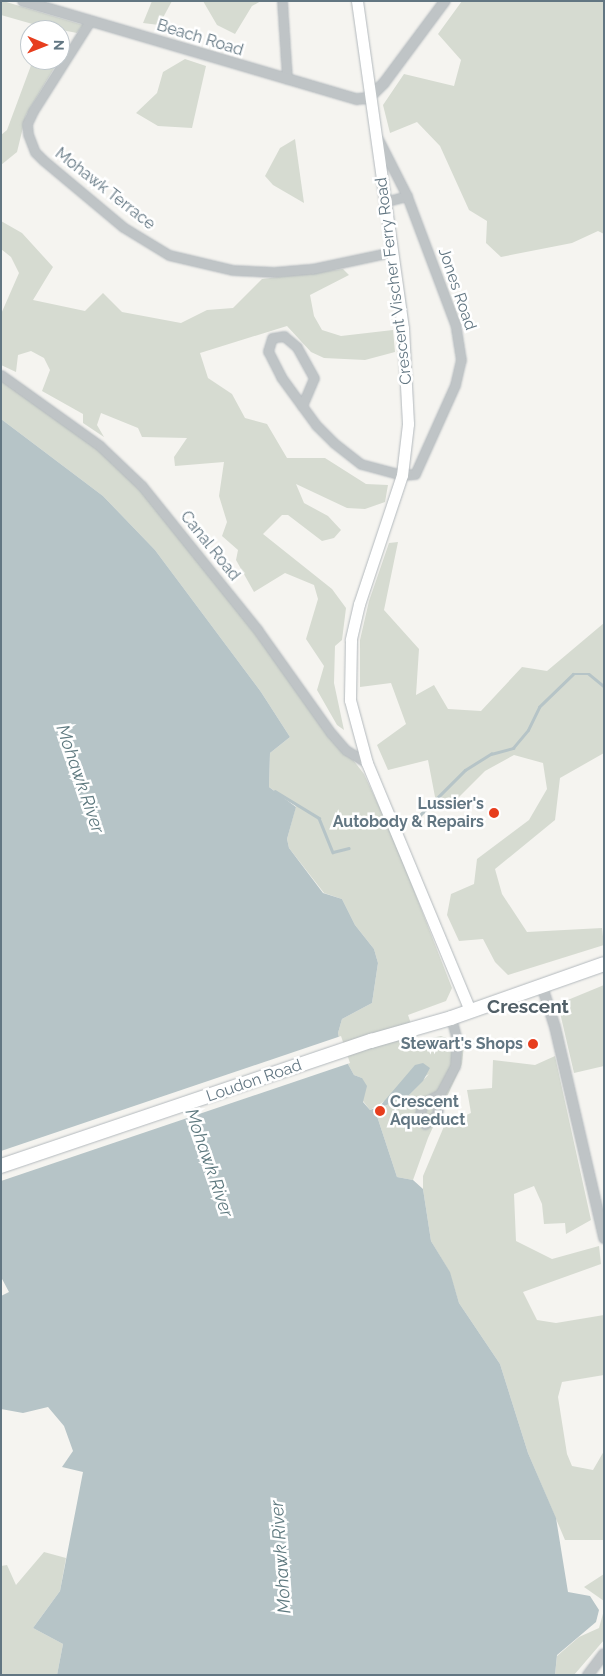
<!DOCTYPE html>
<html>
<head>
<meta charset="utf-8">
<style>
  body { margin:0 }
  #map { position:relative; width:605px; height:1676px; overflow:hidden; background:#f5f4f0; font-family:Raleway,sans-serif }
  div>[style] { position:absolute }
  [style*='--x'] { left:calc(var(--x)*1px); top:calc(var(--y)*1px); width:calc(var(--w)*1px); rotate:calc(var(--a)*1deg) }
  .green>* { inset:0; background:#d6dbd1 }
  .water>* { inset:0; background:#b6c4c7 }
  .pier>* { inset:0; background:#f5f4f0 }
  .stream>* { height:2.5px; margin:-1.25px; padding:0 1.25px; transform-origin:1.25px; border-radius:1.25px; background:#b6c4c7 }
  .roads { filter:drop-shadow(0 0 1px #b3b9bd) drop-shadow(0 0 1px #b3b9bd) }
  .minor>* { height:9px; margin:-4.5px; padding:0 4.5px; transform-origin:4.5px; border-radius:4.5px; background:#bfc4c6 }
  .tertiary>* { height:10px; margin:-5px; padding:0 5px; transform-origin:5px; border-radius:5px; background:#bfc4c6 }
  .secondary>* { height:11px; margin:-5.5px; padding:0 5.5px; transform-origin:5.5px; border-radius:5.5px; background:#fff }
  .primary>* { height:14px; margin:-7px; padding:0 7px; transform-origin:7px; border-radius:7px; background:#fff }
  .dots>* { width:14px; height:14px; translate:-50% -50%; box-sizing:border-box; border:2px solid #fff; border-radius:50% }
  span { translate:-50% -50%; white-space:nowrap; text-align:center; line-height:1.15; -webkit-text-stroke:5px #fff; paint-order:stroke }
  .street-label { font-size:16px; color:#627682 }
  .poi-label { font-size:16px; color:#627682; font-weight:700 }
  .right { translate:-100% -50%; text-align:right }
  .left { translate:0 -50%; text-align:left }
  .water-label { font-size:18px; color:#5e797f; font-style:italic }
  .quarter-label { font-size:19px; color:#515f67; font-weight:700 }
  .frame { position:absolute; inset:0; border:2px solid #627682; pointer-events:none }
  .north { position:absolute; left:20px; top:20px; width:50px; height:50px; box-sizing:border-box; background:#fff; border:1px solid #c0c8cd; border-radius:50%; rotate:91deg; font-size:14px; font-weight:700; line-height:20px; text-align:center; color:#627682 }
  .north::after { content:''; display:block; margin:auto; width:18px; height:22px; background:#e73e1e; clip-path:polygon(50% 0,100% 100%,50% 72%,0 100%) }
</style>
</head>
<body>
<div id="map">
  <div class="green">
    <div style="clip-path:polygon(1px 1px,3px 1px,83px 25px,77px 33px,36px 25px,1px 15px)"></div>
    <div style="clip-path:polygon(152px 1px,172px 1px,159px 25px,143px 23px)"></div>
    <div style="clip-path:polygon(203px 1px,261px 1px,252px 6px,235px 34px,217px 25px)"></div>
    <div style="clip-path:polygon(462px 1px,604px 1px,604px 234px,598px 231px,572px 243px,501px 257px,486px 243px,487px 221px,469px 210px,440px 146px,417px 122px,390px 133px,383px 105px,404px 74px,454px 86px,461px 60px,438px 34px)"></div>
    <div style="clip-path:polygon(185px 59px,206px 66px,192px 128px,158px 126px,136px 113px,157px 93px,163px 72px)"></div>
    <div style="clip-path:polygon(33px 60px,59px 60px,26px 115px,17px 152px,1px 165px,1px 135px,7px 130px)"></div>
    <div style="clip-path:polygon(295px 139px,304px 203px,273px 185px,265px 176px,280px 148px)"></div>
    <div style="clip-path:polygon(1px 221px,22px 233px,53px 267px,33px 300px,85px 311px,103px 293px,122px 312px,181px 323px,207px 310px,233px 308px,262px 279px,343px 269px,349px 275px,310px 295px,314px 316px,322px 330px,341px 336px,393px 330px,395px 352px,365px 360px,324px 358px,311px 352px,287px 326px,200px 353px,208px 378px,232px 394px,245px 418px,267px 424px,287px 458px,325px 458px,366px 484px,388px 485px,385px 502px,365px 509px,347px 508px,296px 484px,304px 503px,328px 516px,341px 530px,334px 538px,322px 541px,288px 515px,282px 515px,263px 534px,332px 589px,346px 608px,342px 640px,335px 646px,334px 683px,344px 730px,337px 725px,317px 690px,324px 666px,306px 639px,318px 599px,314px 585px,285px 573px,254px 592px,236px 560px,238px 550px,222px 536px,227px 522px,219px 496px,224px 462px,175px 466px,174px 457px,187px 438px,142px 437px,138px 428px,101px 413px,97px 425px,104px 437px,83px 423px,83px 414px,42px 391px,50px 370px,44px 358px,31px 351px,18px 355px,16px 372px,1px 365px,1px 314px,19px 273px,11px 257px,1px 249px)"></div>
    <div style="clip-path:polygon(1px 374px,131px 474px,364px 774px,392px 834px,452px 988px,446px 1001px,408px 1015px,417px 1041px,441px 1036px,464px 1045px,462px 1064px,428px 1138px,413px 1180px,397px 1177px,375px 1110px,408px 1096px,429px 1074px,370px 1110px,363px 1101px,362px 1078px,354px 1075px,343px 1055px,338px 1033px,342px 1019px,372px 1003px,378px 963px,374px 949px,355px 925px,342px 899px,324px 893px,289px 848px,287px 839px,296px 806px,269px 787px,270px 753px,290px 737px,261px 692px,155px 550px,103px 496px,1px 419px)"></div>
    <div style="clip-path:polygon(398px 542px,384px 610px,419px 649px,416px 695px,434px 685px,448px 709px,481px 711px,522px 667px,547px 671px,604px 623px,604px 753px,560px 778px,555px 820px,495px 869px,502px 894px,527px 932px,602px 928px,604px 945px,508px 975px,495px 962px,483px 939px,459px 941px,447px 915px,451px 894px,474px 884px,477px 859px,529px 820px,547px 789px,543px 763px,514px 755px,485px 771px,448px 808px,436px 802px,428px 760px,388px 770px,377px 745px,406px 724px,391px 683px,360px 687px,360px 640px,369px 601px,389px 543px)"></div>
    <div style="clip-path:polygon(604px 985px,604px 1066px,574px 1073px,558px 1004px)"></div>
    <div style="clip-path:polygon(555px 1056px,591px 1220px,566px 1234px,565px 1223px,544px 1224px,542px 1204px,534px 1186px,514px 1194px,516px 1241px,552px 1259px,599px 1246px,601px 1264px,523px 1292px,537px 1320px,556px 1323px,604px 1315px,604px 1375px,562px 1382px,558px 1397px,567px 1454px,572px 1466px,593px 1470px,604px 1451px,604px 1540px,565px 1540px,528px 1453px,500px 1364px,459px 1303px,449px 1271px,431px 1241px,423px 1189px,423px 1176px,445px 1124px,471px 1113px,467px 1090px,492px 1088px,493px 1060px,535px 1065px)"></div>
    <div style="clip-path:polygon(44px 1552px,66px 1558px,60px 1591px,33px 1628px,63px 1644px,57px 1675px,1px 1675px,1px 1566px,7px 1565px,16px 1585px)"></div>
    <div style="clip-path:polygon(604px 1574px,604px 1601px,584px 1587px)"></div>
    <div style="clip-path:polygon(604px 1610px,604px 1640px,574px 1675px,555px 1675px,557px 1656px,579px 1637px,599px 1628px)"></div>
  </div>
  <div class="water">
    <div style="clip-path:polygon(1px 419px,103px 496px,155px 550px,261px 692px,290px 737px,270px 753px,269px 787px,296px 807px,287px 839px,289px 848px,323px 893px,342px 899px,355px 925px,374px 949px,378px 963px,372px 1003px,342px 1019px,338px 1033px,343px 1055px,354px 1075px,362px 1078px,367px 1086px,363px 1102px,370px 1110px,380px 1106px,415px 1065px,423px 1063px,430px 1068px,423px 1081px,408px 1096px,375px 1110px,397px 1177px,413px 1180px,423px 1189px,431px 1241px,450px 1272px,459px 1303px,500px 1364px,528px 1453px,556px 1518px,568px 1592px,590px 1596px,599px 1610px,596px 1622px,557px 1655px,555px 1675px,57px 1675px,63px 1644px,33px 1628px,60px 1591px,83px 1472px,62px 1467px,73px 1451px,64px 1426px,48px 1407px,23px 1413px,1px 1409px,1px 1296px,9px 1292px,1px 1277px)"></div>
  </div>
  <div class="pier">
    <div style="clip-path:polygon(341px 1036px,350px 1063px,1px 1181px,1px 1151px)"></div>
  </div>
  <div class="stream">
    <div style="--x:275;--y:791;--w:52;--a:31.5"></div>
    <div style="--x:319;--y:818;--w:37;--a:68"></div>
    <div style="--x:333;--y:852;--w:16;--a:-14"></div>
    <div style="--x:411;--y:824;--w:76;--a:-45"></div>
    <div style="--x:465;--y:770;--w:31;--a:-32"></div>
    <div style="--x:491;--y:754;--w:23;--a:-15"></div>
    <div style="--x:513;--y:748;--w:23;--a:-50"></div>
    <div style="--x:528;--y:730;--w:25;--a:-64"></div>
    <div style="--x:539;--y:707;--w:47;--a:-44.1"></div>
    <div style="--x:573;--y:674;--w:16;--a:0"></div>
    <div style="--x:589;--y:674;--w:19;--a:39"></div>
  </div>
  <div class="roads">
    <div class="minor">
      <div style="--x:282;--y:1;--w:78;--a:86.3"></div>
      <div style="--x:90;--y:21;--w:107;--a:122.3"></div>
      <div style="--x:33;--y:111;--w:14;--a:115"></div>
      <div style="--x:27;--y:124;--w:10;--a:84"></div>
      <div style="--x:28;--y:134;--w:19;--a:69"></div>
      <div style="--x:35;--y:152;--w:11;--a:45"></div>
      <div style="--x:43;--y:160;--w:104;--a:39.9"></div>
      <div style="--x:123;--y:227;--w:54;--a:31.3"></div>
      <div style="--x:169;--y:255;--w:66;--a:13.2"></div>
      <div style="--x:233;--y:270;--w:41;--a:2.8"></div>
      <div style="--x:274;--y:272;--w:38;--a:-5"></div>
      <div style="--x:312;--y:269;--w:82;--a:-12"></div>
      <div style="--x:384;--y:202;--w:24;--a:-15"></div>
      <div style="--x:1;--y:375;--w:122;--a:35.6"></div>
      <div style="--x:100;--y:446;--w:58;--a:43.6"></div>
      <div style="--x:142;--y:486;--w:184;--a:51.2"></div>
      <div style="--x:257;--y:629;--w:128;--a:54.6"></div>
      <div style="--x:331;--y:733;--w:23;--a:49"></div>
      <div style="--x:346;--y:750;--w:25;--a:32"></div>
      <div style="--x:302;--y:406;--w:30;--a:-67"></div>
      <div style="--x:314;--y:378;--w:35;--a:-119"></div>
      <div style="--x:297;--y:347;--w:17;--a:-140"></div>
      <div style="--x:284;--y:336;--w:12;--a:171"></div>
      <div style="--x:272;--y:338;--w:14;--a:107"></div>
      <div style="--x:268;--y:351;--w:29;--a:63"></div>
      <div style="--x:281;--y:377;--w:59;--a:53.9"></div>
      <div style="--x:316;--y:425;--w:25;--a:45"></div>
      <div style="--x:334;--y:443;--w:34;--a:38"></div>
      <div style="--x:361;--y:464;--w:42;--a:15"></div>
      <div style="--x:402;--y:475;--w:13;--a:-4"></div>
      <div style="--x:415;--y:474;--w:98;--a:-65.8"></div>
      <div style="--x:455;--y:385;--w:26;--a:-77"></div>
      <div style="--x:461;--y:360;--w:36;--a:-99"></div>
      <div style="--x:455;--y:324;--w:137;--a:-110.6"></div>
      <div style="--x:407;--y:196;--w:68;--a:-116.9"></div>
      <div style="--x:440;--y:1094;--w:19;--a:152"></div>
      <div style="--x:423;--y:1103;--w:11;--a:105"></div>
      <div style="--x:420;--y:1114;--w:11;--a:63"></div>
      <div style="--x:425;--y:1124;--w:15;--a:-37"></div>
      <div style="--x:437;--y:1115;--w:21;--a:-82"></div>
      <div style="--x:440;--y:1094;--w:32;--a:-62"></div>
      <div style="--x:455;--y:1066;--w:26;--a:-86"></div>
      <div style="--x:457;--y:1040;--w:23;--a:-105"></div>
    </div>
    <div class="tertiary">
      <div style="--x:23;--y:1;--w:348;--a:16.4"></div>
      <div style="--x:357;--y:99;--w:12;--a:-5"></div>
      <div style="--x:369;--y:98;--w:21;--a:-45"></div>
      <div style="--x:384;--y:83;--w:102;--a:-53.4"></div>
      <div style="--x:542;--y:986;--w:43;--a:72.4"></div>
      <div style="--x:555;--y:1027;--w:217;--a:76.9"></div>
      <div style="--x:588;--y:1675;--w:26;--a:-53"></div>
    </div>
    <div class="secondary">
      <div style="--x:357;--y:1;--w:330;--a:82"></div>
      <div style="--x:403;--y:328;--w:96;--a:87"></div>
      <div style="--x:408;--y:424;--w:51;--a:96.7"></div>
      <div style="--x:402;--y:475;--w:136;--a:108.4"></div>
      <div style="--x:359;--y:604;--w:37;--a:103"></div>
      <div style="--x:351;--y:640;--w:60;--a:91"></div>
      <div style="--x:350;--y:700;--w:65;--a:74.9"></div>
      <div style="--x:367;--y:763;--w:269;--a:67.4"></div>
    </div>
    <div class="primary">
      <div style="--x:1;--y:1166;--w:391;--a:-18.7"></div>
      <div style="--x:371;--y:1041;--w:83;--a:-16"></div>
      <div style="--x:451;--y:1018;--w:162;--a:-19.4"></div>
    </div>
  </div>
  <div class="dots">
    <div style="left:494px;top:813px;background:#e73e1e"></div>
    <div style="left:533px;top:1044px;background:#e73e1e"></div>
    <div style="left:380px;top:1111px;background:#e73e1e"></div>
  </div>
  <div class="street-label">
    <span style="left:200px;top:38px;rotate:17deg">Beach Road</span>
    <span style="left:105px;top:189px;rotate:38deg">Mohawk Terrace</span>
    <span style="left:394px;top:281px;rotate:-97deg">Crescent Vischer Ferry Road</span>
    <span style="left:457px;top:289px;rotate:71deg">Jones Road</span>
    <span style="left:210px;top:546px;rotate:51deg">Canal Road</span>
    <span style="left:254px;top:1081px;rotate:-19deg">Loudon Road</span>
  </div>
  <div class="poi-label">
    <span class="right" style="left:484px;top:813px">Lussier's<br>Autobody &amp; Repairs</span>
    <span class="right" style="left:523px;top:1044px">Stewart's Shops</span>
    <span class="left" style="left:390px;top:1111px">Crescent<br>Aqueduct</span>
  </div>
  <div class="water-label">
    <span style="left:80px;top:779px;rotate:71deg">Mohawk River</span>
    <span style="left:209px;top:1163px;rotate:71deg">Mohawk River</span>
    <span style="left:281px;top:1557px;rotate:-94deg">Mohawk River</span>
  </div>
  <div class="quarter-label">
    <span style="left:528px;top:1007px">Crescent</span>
  </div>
  <div class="frame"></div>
  <div class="north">N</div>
</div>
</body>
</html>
